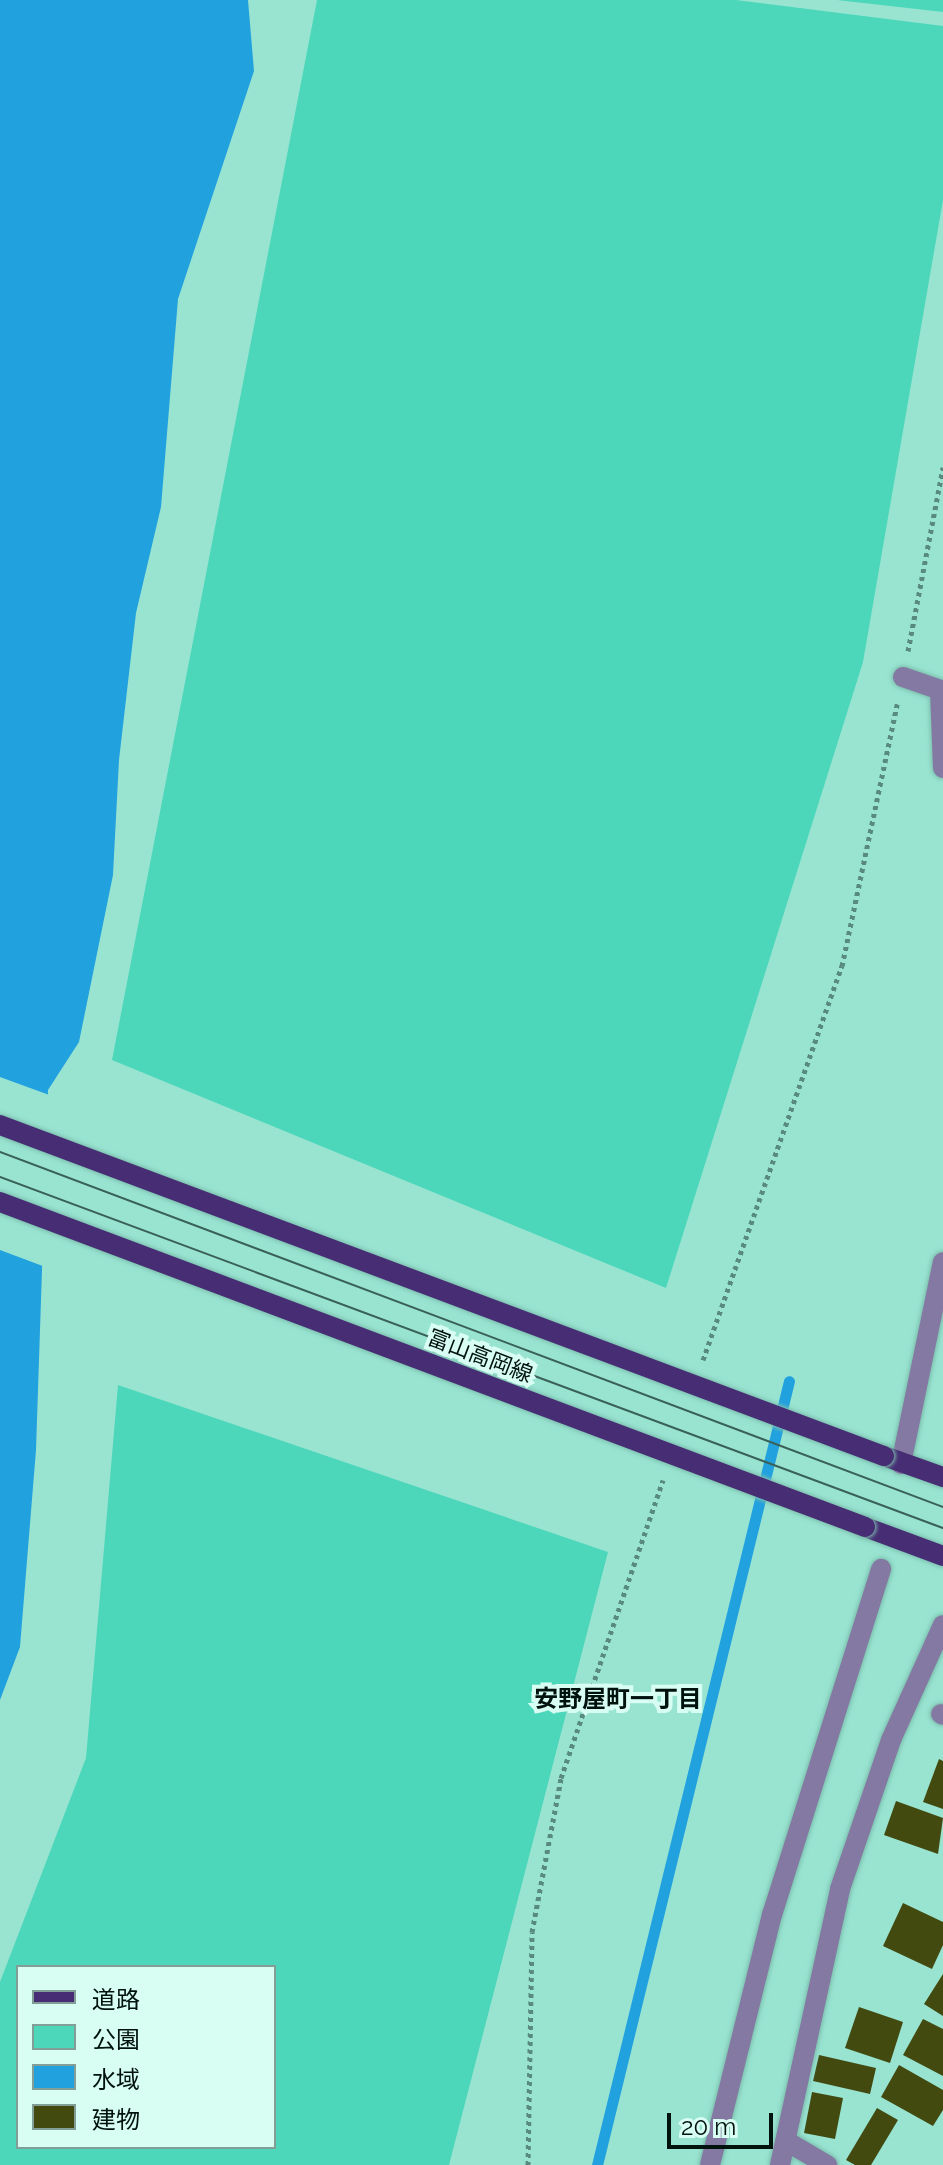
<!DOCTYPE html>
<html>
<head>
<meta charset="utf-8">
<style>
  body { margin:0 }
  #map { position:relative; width:943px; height:2165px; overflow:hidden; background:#99e4d1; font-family:Raleway,"Noto Sans JP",sans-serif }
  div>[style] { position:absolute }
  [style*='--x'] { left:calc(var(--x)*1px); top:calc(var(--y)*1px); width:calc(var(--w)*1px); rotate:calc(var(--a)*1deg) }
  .green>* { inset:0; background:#4cd7bb }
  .water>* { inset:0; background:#22a1df }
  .pier>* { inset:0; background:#99e4d1 }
  .stream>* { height:11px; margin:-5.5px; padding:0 5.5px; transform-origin:5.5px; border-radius:5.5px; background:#22a1df }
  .building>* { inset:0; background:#424a10 }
  .path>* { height:5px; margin-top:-2.5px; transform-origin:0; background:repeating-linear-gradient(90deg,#588b7e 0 4px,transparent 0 8px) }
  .roads { filter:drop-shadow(0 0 2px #7dbeae) drop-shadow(0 0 2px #7dbeae) }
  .minor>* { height:20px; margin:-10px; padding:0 10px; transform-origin:10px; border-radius:10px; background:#8479a2 }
  .major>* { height:20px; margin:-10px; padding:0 10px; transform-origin:10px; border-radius:10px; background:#472d74 }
  .tram>* { height:2px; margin:-1px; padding:0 1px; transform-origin:1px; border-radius:1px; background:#396157 }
  .bridges { filter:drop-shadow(0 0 2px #7dbeae) drop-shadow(0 0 2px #7dbeae) }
  .major-bridge>* { height:20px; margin:-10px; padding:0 10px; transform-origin:10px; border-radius:10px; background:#472d74 }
  span { translate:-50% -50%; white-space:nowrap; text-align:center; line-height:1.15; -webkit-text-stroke:8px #d8fdf2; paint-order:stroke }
  .street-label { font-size:22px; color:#00120e }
  .neighbourhood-label { font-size:24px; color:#00120e; font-weight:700 }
  .legend { position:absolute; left:16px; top:1965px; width:260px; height:184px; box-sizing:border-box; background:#d8fdf2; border:2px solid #829f97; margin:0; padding:10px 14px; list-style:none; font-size:24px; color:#00120e }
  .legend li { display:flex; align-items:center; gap:16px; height:40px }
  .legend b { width:40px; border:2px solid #829f97 }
  .scale { position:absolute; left:667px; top:2113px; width:106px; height:36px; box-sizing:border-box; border:4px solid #00120e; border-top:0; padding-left:10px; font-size:24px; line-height:28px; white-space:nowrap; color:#00120e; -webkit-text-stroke:6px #d8fdf2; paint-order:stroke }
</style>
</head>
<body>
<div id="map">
  <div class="green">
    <div style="clip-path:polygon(317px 0,736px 0,943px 26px,943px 200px,863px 662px,666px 1288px,112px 1060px)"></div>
    <div style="clip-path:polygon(837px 0,943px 0,943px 12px)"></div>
    <div style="clip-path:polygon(evenodd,118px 1385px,608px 1552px,449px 2165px,0 2165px,0 1982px,86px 1758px,118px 1385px,18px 1967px,274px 1967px,274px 2147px,18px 2147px,18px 1967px)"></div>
  </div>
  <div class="water">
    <div style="clip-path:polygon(0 0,248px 0,254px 71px,178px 299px,161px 507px,136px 613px,119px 760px,113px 875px,79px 1042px,48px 1090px,36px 1450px,20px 1647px,0 1700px)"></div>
  </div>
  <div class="pier">
    <div style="clip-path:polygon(0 1077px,52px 1096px,48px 1268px,0 1250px)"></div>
  </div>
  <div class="stream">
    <div style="--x:597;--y:2165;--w:807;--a:-76.24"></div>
  </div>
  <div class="building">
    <div style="clip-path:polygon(939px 1759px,943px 1761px,943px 1809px,923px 1802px)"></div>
    <div style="clip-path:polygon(896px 1801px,943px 1818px,938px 1854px,884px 1835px)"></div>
    <div style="clip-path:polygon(903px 1903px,943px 1922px,943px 1945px,932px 1969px,883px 1946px)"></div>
    <div style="clip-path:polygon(943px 1974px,943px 2016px,924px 2004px)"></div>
    <div style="clip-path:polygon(859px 2007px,903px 2022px,890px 2063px,845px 2048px)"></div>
    <div style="clip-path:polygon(923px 2019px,943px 2029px,943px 2076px,903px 2055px)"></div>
    <div style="clip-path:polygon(819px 2055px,876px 2068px,870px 2094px,813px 2081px)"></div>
    <div style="clip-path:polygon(899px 2065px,943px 2090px,943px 2110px,933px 2126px,881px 2097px)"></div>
    <div style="clip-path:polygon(812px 2092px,843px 2098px,835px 2139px,804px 2133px)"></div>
    <div style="clip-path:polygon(877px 2108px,898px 2120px,871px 2165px,855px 2165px,846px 2160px)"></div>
  </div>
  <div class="path">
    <div style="--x:908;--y:651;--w:187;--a:-79.2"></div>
    <div style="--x:703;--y:1360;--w:418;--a:-70.6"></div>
    <div style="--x:842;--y:966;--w:268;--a:-78.1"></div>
    <div style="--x:528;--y:2165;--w:233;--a:-89"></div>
    <div style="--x:532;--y:1932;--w:157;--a:-79.3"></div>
    <div style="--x:561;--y:1778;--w:315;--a:-71.1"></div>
  </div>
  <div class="roads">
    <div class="minor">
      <div style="--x:903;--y:677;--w:39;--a:19"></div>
      <div style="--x:940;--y:690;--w:78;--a:87.8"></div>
      <div style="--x:901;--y:1464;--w:206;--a:-78.3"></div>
      <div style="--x:941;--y:1714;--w:2;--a:27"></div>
      <div style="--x:786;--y:2141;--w:48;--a:30.3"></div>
      <div style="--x:710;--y:2165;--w:258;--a:-76.1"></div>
      <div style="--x:772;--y:1915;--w:363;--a:-72.5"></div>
      <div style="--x:780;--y:2165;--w:282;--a:-77.7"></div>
      <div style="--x:840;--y:1889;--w:157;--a:-71.1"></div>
      <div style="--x:891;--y:1740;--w:126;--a:-65.7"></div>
    </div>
    <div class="major">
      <div style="--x:884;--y:1456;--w:63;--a:19.6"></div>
      <div style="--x:865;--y:1527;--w:83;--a:20.4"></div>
    </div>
  </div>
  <div class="tram">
    <div style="--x:0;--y:1152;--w:1008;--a:20.63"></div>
    <div style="--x:0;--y:1177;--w:1006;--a:20.42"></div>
  </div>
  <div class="bridges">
    <div class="major-bridge">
      <div style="--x:0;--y:1125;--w:944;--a:20.53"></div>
      <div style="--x:0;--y:1202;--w:924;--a:20.59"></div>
    </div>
  </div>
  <div class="street-label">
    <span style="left:480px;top:1356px;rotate:21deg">富山高岡線</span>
  </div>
  <div class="neighbourhood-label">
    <span style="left:618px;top:1699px">安野屋町一丁目</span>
  </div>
  <ul class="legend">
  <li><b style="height:10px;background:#472d74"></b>道路</li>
  <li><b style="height:22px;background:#4cd7bb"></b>公園</li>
  <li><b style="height:22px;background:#22a1df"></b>水域</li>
  <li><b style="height:22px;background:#424a10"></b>建物</li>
  </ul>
  <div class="scale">20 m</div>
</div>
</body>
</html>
